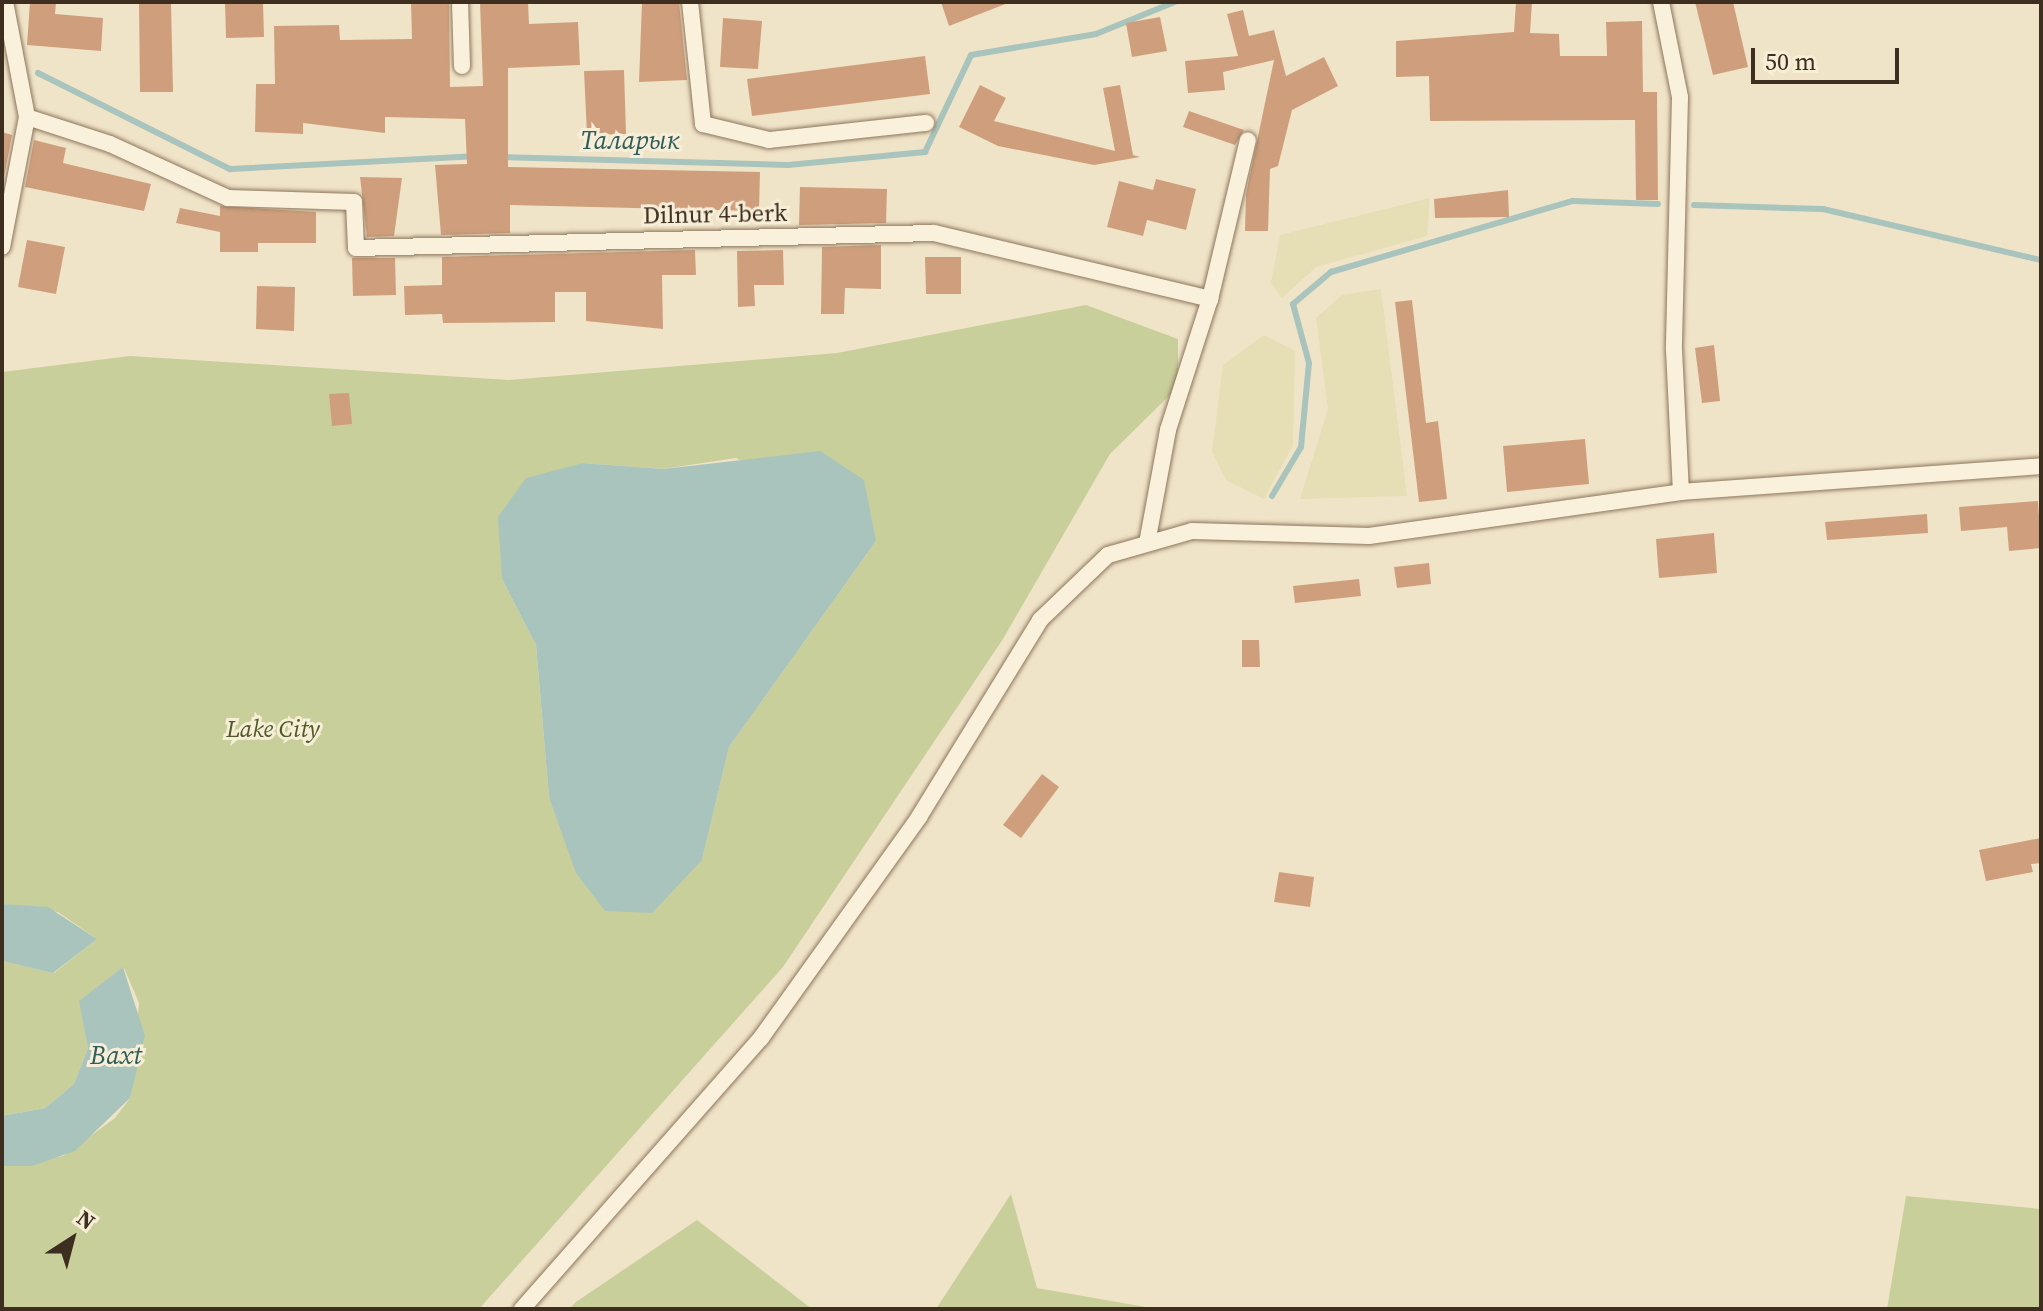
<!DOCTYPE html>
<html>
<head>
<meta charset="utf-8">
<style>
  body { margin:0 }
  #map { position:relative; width:2043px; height:1311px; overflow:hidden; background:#f0e4c8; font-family:"Source Serif 4",serif }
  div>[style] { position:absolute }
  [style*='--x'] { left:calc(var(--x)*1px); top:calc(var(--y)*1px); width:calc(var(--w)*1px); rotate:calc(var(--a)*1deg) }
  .farmland>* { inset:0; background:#e6deb5 }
  .green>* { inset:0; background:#c9cf9b }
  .water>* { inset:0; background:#a9c4bc }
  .stream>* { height:6px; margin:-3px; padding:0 3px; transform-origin:3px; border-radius:3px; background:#a9c4bc }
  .building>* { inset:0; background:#cf9f7d }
  .roads { filter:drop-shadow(0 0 2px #8d765c) drop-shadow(0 0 2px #8d765c) }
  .street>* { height:16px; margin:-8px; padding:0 8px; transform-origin:8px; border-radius:8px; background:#faf1dc }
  span { translate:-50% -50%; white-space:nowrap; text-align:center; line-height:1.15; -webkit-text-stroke:6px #f7eed8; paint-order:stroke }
  .street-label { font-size:24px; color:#3d2e20 }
  .park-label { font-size:24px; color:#4d5a26; font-style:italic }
  .water-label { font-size:26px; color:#2f5d5a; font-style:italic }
  .frame { position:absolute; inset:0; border:4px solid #3d2e20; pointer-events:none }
  .north { position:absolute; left:32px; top:1199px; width:80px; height:80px; -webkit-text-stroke:6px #f7eed8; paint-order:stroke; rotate:36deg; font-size:22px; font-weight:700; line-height:32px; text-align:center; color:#3d2e20 }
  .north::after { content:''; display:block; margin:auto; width:28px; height:36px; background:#3d2e20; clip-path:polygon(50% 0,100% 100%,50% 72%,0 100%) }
  .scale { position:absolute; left:1751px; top:48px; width:148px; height:36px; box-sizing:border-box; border:4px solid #3d2e20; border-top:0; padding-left:10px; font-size:24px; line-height:28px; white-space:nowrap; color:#3d2e20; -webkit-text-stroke:6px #f7eed8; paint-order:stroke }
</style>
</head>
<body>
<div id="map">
  <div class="farmland">
    <div style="clip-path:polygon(1430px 198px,1427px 236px,1316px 267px,1282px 298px,1271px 283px,1280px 235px)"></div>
    <div style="clip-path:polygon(1381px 289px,1407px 496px,1300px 499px,1328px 409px,1316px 318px,1342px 295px)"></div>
    <div style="clip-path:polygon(1264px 335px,1295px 351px,1293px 445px,1264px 499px,1226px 480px,1212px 452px,1223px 365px)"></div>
  </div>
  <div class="green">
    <div style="clip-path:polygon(evenodd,1086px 305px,1178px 339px,1178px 387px,1110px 454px,1003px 639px,783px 967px,479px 1309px,2px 1309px,2px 1166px,63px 1156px,115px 1118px,130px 1098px,139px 1003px,124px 968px,83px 1010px,88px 1048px,74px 1084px,45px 1108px,2px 1116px,2px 961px,54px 973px,97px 939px,58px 912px,2px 904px,2px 372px,130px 356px,509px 380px,837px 353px,1086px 305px,736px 458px,876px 541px,729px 747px,702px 860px,549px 797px,536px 645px,502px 579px,583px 463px,663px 469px,736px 458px)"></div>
    <div style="clip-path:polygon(1011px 1194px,1037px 1288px,1157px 1309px,936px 1309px)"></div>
    <div style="clip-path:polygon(1906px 1196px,2041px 1209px,2041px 1309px,1887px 1309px)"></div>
    <div style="clip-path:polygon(697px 1220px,812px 1309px,569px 1309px,576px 1302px)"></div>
  </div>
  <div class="water">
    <div style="clip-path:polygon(820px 451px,864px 480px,876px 541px,729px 747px,702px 860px,652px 913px,605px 911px,576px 873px,549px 797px,536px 645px,502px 579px,498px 517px,526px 478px,583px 463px,663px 469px)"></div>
    <div style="clip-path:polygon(2px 904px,48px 907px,97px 939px,53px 973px,2px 961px)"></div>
    <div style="clip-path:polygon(123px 967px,145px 1036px,130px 1098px,75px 1151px,32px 1166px,2px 1166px,2px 1116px,45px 1108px,74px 1084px,88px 1048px,79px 1001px)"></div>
  </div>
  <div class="stream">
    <div style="--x:38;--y:73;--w:215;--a:26.6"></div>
    <div style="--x:230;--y:169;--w:244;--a:-3"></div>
    <div style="--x:501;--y:157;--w:287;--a:1.6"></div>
    <div style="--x:788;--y:165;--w:138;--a:-5.4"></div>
    <div style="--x:925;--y:152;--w:107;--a:-64.6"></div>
    <div style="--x:971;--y:55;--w:127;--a:-9.5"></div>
    <div style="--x:1096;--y:34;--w:85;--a:-22.1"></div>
    <div style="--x:1694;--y:205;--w:129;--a:1.8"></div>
    <div style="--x:1823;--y:209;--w:224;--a:13.2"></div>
    <div style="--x:1272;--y:496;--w:57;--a:-59.4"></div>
    <div style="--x:1301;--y:447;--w:84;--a:-84.6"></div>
    <div style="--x:1309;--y:363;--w:61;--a:-105.2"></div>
    <div style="--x:1293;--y:304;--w:50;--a:-40.1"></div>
    <div style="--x:1331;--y:272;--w:252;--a:-16.4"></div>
    <div style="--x:1573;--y:201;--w:85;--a:2"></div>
  </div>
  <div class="building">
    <div style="clip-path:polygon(30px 2px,56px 2px,55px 14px,103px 18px,101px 51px,27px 45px)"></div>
    <div style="clip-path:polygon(139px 2px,171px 2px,173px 92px,140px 92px)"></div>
    <div style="clip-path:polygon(225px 2px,263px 2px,264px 37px,226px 38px)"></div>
    <div style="clip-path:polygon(411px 2px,449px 2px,450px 87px,483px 86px,480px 2px,528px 2px,529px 24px,578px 22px,580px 65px,508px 68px,508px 167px,760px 172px,759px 211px,510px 205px,510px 233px,441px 235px,435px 165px,467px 164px,465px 119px,385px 117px,385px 133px,303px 123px,303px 134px,255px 132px,256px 84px,275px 84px,274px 26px,339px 25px,340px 40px,412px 39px)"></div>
    <div style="clip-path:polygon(642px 2px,679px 2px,687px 80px,639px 82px)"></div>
    <div style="clip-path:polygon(941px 2px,1008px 2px,1008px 3px,949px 26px)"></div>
    <div style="clip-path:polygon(1516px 2px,1532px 2px,1530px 33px,1559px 34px,1560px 56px,1607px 56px,1606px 22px,1642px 21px,1643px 92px,1657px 92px,1658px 200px,1636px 200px,1635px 120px,1430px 121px,1429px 76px,1396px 77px,1396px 41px,1514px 32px)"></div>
    <div style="clip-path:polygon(1695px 2px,1733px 2px,1748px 67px,1713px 75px)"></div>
    <div style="clip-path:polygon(1243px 10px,1249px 36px,1274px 30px,1286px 76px,1324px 57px,1338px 86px,1292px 110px,1278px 166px,1270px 169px,1268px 231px,1245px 231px,1246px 194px,1274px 60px,1223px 72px,1225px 90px,1188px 93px,1185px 61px,1238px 56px,1227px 14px)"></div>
    <div style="clip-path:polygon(1160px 17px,1167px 51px,1132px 57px,1126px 23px)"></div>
    <div style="clip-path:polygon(723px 18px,762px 21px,758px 69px,720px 67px)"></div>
    <div style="clip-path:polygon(925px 56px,930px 94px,752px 116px,747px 79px)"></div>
    <div style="clip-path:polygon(624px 70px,626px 134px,587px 135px,584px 71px)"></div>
    <div style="clip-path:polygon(980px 85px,1006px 98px,994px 121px,1115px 151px,1103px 88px,1120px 85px,1133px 155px,1140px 157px,1094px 165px,998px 146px,959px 127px)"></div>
    <div style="clip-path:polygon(1189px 111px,1244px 130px,1235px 145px,1183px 127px)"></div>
    <div style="clip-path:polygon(2px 132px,12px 135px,3px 182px,2px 182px)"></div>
    <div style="clip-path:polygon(34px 140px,66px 148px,63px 163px,151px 184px,144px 211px,25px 187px)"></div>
    <div style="clip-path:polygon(360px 177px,402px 178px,394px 236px,367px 237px)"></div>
    <div style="clip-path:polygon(1156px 179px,1196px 189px,1186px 230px,1147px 220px,1143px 236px,1107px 227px,1119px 181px,1153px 190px)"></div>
    <div style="clip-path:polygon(800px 187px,887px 189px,886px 223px,799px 225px)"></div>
    <div style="clip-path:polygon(1508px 190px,1509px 217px,1435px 218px,1434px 199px)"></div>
    <div style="clip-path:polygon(220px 206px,316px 212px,316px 243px,258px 243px,258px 252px,220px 252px,220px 232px,176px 223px,180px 208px,220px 216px)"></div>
    <div style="clip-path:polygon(27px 240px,65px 247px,56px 294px,18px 287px)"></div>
    <div style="clip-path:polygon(881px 245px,881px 289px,845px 288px,844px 314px,821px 314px,822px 247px)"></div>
    <div style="clip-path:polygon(695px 250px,696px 275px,662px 275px,663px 329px,586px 321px,586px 292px,555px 292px,555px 322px,443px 323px,442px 314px,405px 315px,404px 286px,442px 285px,442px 257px)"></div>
    <div style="clip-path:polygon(783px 250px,784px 285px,754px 285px,755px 306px,738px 307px,737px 251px)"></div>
    <div style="clip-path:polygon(925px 257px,961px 257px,961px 294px,926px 294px)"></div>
    <div style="clip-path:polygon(352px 258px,395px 258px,396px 295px,353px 296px)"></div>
    <div style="clip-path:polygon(257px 286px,295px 287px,294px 331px,256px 329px)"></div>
    <div style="clip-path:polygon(1412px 300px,1426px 423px,1438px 421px,1447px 499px,1419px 502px,1395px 302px)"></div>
    <div style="clip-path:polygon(1714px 345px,1720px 401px,1702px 403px,1695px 348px)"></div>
    <div style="clip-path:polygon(349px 393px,352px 424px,332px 426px,329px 394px)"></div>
    <div style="clip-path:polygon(1585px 439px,1589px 484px,1507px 492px,1503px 446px)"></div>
    <div style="clip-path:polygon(2038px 501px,2041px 548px,2009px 551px,2007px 527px,1961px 531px,1959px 507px)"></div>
    <div style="clip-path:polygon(1927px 514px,1928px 533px,1827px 540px,1825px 522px)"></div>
    <div style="clip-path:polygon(1714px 533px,1717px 573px,1659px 578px,1656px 539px)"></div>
    <div style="clip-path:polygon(1429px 563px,1431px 584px,1397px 588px,1394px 567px)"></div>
    <div style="clip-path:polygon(1359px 579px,1361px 596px,1295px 603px,1293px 586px)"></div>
    <div style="clip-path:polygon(1242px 640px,1259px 640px,1260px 667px,1242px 667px)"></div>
    <div style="clip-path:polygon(1042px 774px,1059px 787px,1021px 838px,1003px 825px)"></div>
    <div style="clip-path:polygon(2041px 838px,2041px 863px,2031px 864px,2033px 872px,1986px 881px,1979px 850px)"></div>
    <div style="clip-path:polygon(1279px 872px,1314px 877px,1310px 907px,1274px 902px)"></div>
  </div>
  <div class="roads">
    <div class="street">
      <div style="--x:460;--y:2;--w:64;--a:88.2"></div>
      <div style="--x:690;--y:2;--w:123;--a:83.9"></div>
      <div style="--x:703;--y:124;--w:68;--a:13.6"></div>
      <div style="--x:769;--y:140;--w:158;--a:-6.2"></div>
      <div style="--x:1661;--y:2;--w:97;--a:78.7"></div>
      <div style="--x:1680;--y:97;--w:253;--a:91.4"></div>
      <div style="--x:1674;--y:350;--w:142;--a:87.2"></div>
      <div style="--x:27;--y:117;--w:87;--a:18"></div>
      <div style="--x:110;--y:144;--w:130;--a:24.6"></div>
      <div style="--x:228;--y:198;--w:126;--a:1.8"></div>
      <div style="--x:354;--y:202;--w:46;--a:87.5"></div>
      <div style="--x:356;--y:248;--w:578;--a:-1.49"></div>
      <div style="--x:934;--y:233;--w:284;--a:13.4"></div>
      <div style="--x:1210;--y:299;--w:138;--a:107.8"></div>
      <div style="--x:1168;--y:430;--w:110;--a:100.5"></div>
      <div style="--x:2;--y:247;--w:132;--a:-79.1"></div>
      <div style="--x:27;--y:117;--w:117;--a:-100.8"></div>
      <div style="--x:1210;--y:299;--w:163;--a:-76.6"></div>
      <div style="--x:522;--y:1309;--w:361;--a:-48.6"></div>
      <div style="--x:761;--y:1038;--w:272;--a:-54.4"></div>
      <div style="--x:919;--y:817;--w:231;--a:-58.4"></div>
      <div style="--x:1040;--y:620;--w:94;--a:-43.7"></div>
      <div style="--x:1108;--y:555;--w:87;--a:-15.9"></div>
      <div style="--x:1192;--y:531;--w:177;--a:1.6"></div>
      <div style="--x:1369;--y:536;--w:315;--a:-8"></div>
      <div style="--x:1681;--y:492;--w:361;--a:-4.1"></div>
    </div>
  </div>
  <div class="street-label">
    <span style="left:715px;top:214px;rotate:-1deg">Dilnur 4-berk</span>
  </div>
  <div class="park-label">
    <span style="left:273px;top:729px">Lake City</span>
  </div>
  <div class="water-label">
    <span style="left:630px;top:141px">Таларык</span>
    <span style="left:116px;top:1056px">Baхt</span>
  </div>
  <div class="frame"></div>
  <div class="north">N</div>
  <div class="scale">50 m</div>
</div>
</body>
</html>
